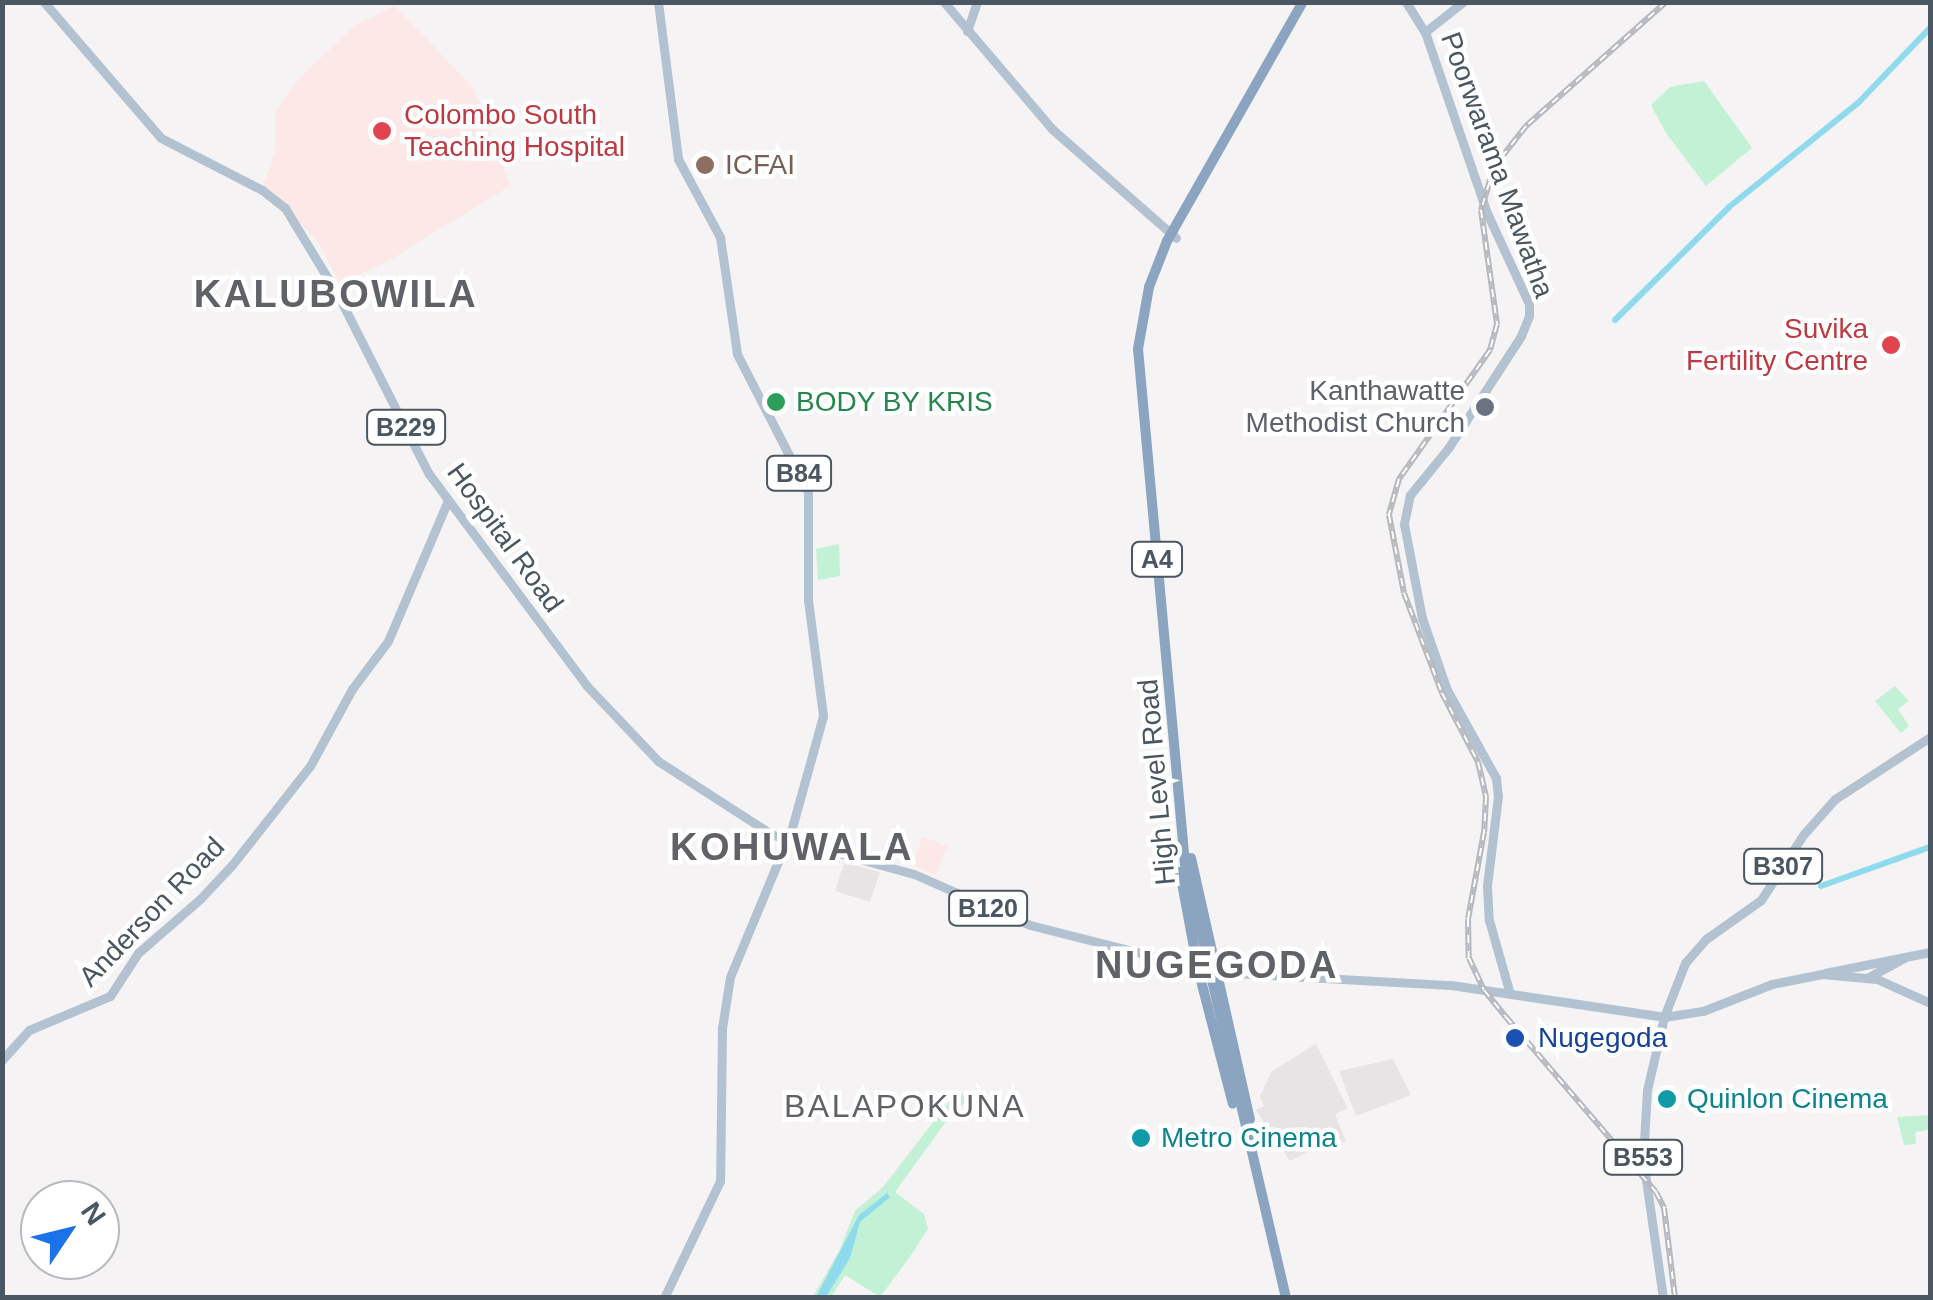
<!DOCTYPE html>
<html>
<head>
<meta charset="utf-8">
<style>
  body { margin:0 }
  #map { position:relative; width:1933px; height:1300px; overflow:hidden; background:#f5f3f3; font-family:Helvetica,sans-serif }
  div>[style] { position:absolute }
  [style*='--x'] { left:calc(var(--x)*1px); top:calc(var(--y)*1px); width:calc(var(--w)*1px); rotate:calc(var(--a)*1deg) }
  .education>* { inset:0; background:#e6e4e5 }
  .medical>* { inset:0; background:#fce8e6 }
  .green>* { inset:0; background:#c3f1d5 }
  .water>* { inset:0; background:#90daee }
  .canal>* { height:6px; margin:-3px; padding:0 3px; transform-origin:3px; border-radius:3px; background:#90daee }
  .major>* { height:9px; margin:-4.5px; padding:0 4.5px; transform-origin:4.5px; border-radius:4.5px; background:#b3c2d1 }
  .highway>* { height:10px; margin:-5px; padding:0 5px; transform-origin:5px; border-radius:5px; background:#8ba5c1 }
  .rail>* { height:6px; margin-top:-3px; transform-origin:0; background:repeating-linear-gradient(90deg,#fff 0 8px,#b5b8bd 0 16px); box-sizing:border-box; border-block:2px solid #b5b8bd }
  .dots>* { width:28px; height:28px; translate:-50% -50%; box-sizing:border-box; border:5px solid #fff; border-radius:50% }
  span { translate:-50% -50%; white-space:nowrap; text-align:center; line-height:1.15; -webkit-text-stroke:9px #fff; paint-order:stroke }
  .shield-label span { padding:2px 8px; background:#fff; border:2px solid; border-radius:8px; -webkit-text-stroke-width:0 }
  .shield-label { font-size:25px; color:#4a5661; font-weight:700 }
  .health-label { font-size:28px; color:#be3a42 }
  .left { translate:0 -50%; text-align:left }
  .right { translate:-100% -50%; text-align:right }
  .education-label { font-size:28px; color:#785e54 }
  .street-label { font-size:28px; color:#4a5661 }
  .worship-label { font-size:28px; color:#5b616d }
  .leisure-label { font-size:28px; color:#27864d }
  .transit-label { font-size:28px; color:#164399 }
  .culture-label { font-size:28px; color:#0d838f }
  .quarter-label { font-size:32px; color:#5f6368; letter-spacing:2.5px }
  .district-label { font-size:38px; color:#5f6368; font-weight:700; letter-spacing:2.5px }
  .frame { position:absolute; inset:0; border:5px solid #4a5661; pointer-events:none }
  .north { position:absolute; left:20px; top:1180px; width:100px; height:100px; box-sizing:border-box; background:#fff; border:2px solid #b7bbc0; border-radius:50%; rotate:55deg; font-size:28px; font-weight:700; line-height:40px; text-align:center; color:#4a5661 }
  .north::after { content:''; display:block; margin:auto; width:35px; height:45px; background:#1a73e8; clip-path:polygon(50% 0,100% 100%,50% 72%,0 100%) }
</style>
</head>
<body>
<div id="map">
  <div class="education">
    <div style="clip-path:polygon(844px 863px,880px 872px,870px 902px,835px 891px)"></div>
    <div style="clip-path:polygon(1316px 1044px,1348px 1109px,1335px 1114px,1346px 1142px,1317px 1147px,1290px 1161px,1256px 1110px,1264px 1106px,1260px 1096px,1272px 1071px)"></div>
    <div style="clip-path:polygon(1393px 1059px,1411px 1095px,1356px 1116px,1339px 1071px)"></div>
  </div>
  <div class="medical">
    <div style="clip-path:polygon(395px 6px,474px 89px,510px 186px,388px 261px,340px 283px,318px 242px,264px 185px,275px 150px,275px 112px,300px 78px,355px 25px)"></div>
    <div style="clip-path:polygon(923px 837px,947px 846px,936px 875px,912px 865px)"></div>
  </div>
  <div class="green">
    <div style="clip-path:polygon(1704px 81px,1752px 148px,1706px 186px,1666px 133px,1651px 105px,1670px 87px)"></div>
    <div style="clip-path:polygon(839px 544px,840px 576px,818px 580px,816px 549px)"></div>
    <div style="clip-path:polygon(1895px 686px,1909px 701px,1898px 709px,1909px 726px,1901px 733px,1875px 701px)"></div>
    <div style="clip-path:polygon(958px 1090px,968px 1100px,948px 1119px,895px 1192px,924px 1214px,928px 1229px,909px 1258px,880px 1297px,845px 1275px,831px 1297px,812px 1298px,839px 1251px,855px 1211px,883px 1187px)"></div>
    <div style="clip-path:polygon(1930px 1115px,1929px 1130px,1915px 1132px,1916px 1144px,1904px 1145px,1897px 1117px)"></div>
  </div>
  <div class="water">
    <div style="clip-path:polygon(887px 1193px,890px 1197px,860px 1222px,850px 1258px,826px 1297px,816px 1297px,859px 1215px)"></div>
  </div>
  <div class="canal">
    <div style="--x:1615;--y:320;--w:161;--a:-44.7"></div>
    <div style="--x:1729;--y:207;--w:167;--a:-38.9"></div>
    <div style="--x:1859;--y:102;--w:103;--a:-46.2"></div>
    <div style="--x:1821;--y:886;--w:116;--a:-19.7"></div>
  </div>
  <div class="major">
    <div style="--x:44;--y:2;--w:179;--a:49.3"></div>
    <div style="--x:161;--y:138;--w:114;--a:27.2"></div>
    <div style="--x:262;--y:190;--w:29;--a:38"></div>
    <div style="--x:285;--y:208;--w:102;--a:58.7"></div>
    <div style="--x:338;--y:295;--w:201;--a:63.1"></div>
    <div style="--x:429;--y:474;--w:263;--a:53.3"></div>
    <div style="--x:586;--y:685;--w:105;--a:46.5"></div>
    <div style="--x:658;--y:761;--w:137;--a:32.8"></div>
    <div style="--x:773;--y:835;--w:146;--a:15.5"></div>
    <div style="--x:914;--y:874;--w:127;--a:23.7"></div>
    <div style="--x:1030;--y:925;--w:192;--a:14.2"></div>
    <div style="--x:1216;--y:972;--w:235;--a:3.2"></div>
    <div style="--x:1451;--y:985;--w:215;--a:8.5"></div>
    <div style="--x:1664;--y:1017;--w:39;--a:-9"></div>
    <div style="--x:1703;--y:1011;--w:74;--a:-21.4"></div>
    <div style="--x:1772;--y:984;--w:51;--a:-11.3"></div>
    <div style="--x:1822;--y:974;--w:55;--a:5.2"></div>
    <div style="--x:1877;--y:979;--w:58;--a:24.4"></div>
    <div style="--x:658;--y:2;--w:158;--a:82.7"></div>
    <div style="--x:678;--y:159;--w:89;--a:61.7"></div>
    <div style="--x:720;--y:237;--w:118;--a:81.7"></div>
    <div style="--x:737;--y:354;--w:155;--a:62.8"></div>
    <div style="--x:808;--y:492;--w:108;--a:90"></div>
    <div style="--x:808;--y:600;--w:117;--a:82.6"></div>
    <div style="--x:823;--y:716;--w:116;--a:105.5"></div>
    <div style="--x:792;--y:828;--w:161;--a:112.6"></div>
    <div style="--x:730;--y:977;--w:52;--a:98.9"></div>
    <div style="--x:722;--y:1028;--w:153;--a:90.7"></div>
    <div style="--x:720;--y:1181;--w:130;--a:115.6"></div>
    <div style="--x:944;--y:2;--w:167;--a:49.6"></div>
    <div style="--x:1052;--y:129;--w:165;--a:41.3"></div>
    <div style="--x:1406;--y:2;--w:36;--a:58"></div>
    <div style="--x:1425;--y:32;--w:191;--a:71.1"></div>
    <div style="--x:1487;--y:213;--w:100;--a:65.2"></div>
    <div style="--x:1529;--y:304;--w:12;--a:90"></div>
    <div style="--x:1529;--y:316;--w:22;--a:112"></div>
    <div style="--x:1521;--y:336;--w:132;--a:123"></div>
    <div style="--x:1449;--y:447;--w:62;--a:129.1"></div>
    <div style="--x:1410;--y:495;--w:30;--a:102"></div>
    <div style="--x:1404;--y:524;--w:96;--a:79.2"></div>
    <div style="--x:1422;--y:618;--w:76;--a:70.9"></div>
    <div style="--x:1447;--y:690;--w:101;--a:60.9"></div>
    <div style="--x:1496;--y:778;--w:18;--a:84"></div>
    <div style="--x:1498;--y:796;--w:91;--a:97"></div>
    <div style="--x:1487;--y:886;--w:34;--a:87"></div>
    <div style="--x:1489;--y:920;--w:77;--a:74.2"></div>
    <div style="--x:967;--y:31;--w:31;--a:-71"></div>
    <div style="--x:1425;--y:32;--w:48;--a:-38.3"></div>
    <div style="--x:1825;--y:973;--w:107;--a:-11.3"></div>
    <div style="--x:1867;--y:978;--w:42;--a:-28.4"></div>
    <div style="--x:2;--y:1060;--w:40;--a:-48"></div>
    <div style="--x:29;--y:1030;--w:88;--a:-22.8"></div>
    <div style="--x:110;--y:996;--w:51;--a:-56.9"></div>
    <div style="--x:138;--y:953;--w:84;--a:-41.1"></div>
    <div style="--x:201;--y:898;--w:45;--a:-46.8"></div>
    <div style="--x:232;--y:865;--w:126;--a:-51.8"></div>
    <div style="--x:310;--y:766;--w:88;--a:-61.4"></div>
    <div style="--x:352;--y:689;--w:60;--a:-53.1"></div>
    <div style="--x:388;--y:641;--w:153;--a:-66.9"></div>
    <div style="--x:1663;--y:1298;--w:140;--a:-98.2"></div>
    <div style="--x:1643;--y:1159;--w:69;--a:-86.7"></div>
    <div style="--x:1647;--y:1090;--w:75;--a:-76.9"></div>
    <div style="--x:1664;--y:1017;--w:58;--a:-68.7"></div>
    <div style="--x:1685;--y:963;--w:32;--a:-49"></div>
    <div style="--x:1706;--y:939;--w:67;--a:-35.3"></div>
    <div style="--x:1761;--y:900;--w:77;--a:-57.1"></div>
    <div style="--x:1803;--y:835;--w:48;--a:-48.4"></div>
    <div style="--x:1835;--y:799;--w:113;--a:-33.1"></div>
  </div>
  <div class="highway">
    <div style="--x:1191;--y:858;--w:268;--a:77.3"></div>
    <div style="--x:1180;--y:872;--w:99;--a:79.5"></div>
    <div style="--x:1198;--y:969;--w:139;--a:75.5"></div>
    <div style="--x:1286;--y:1298;--w:446;--a:-103.1"></div>
    <div style="--x:1185;--y:864;--w:517;--a:-95.21"></div>
    <div style="--x:1138;--y:349;--w:63;--a:-79.9"></div>
    <div style="--x:1149;--y:287;--w:49;--a:-68.6"></div>
    <div style="--x:1167;--y:241;--w:275;--a:-60.4"></div>
  </div>
  <div class="rail">
    <div style="--x:1666;--y:2;--w:187;--a:138.5"></div>
    <div style="--x:1526;--y:126;--w:52;--a:128"></div>
    <div style="--x:1494;--y:167;--w:45;--a:106.8"></div>
    <div style="--x:1481;--y:210;--w:115;--a:82"></div>
    <div style="--x:1497;--y:324;--w:27;--a:105"></div>
    <div style="--x:1490;--y:350;--w:158;--a:125.2"></div>
    <div style="--x:1399;--y:479;--w:37;--a:106"></div>
    <div style="--x:1389;--y:515;--w:79;--a:79.1"></div>
    <div style="--x:1404;--y:593;--w:107;--a:69.2"></div>
    <div style="--x:1442;--y:693;--w:78;--a:62.4"></div>
    <div style="--x:1478;--y:762;--w:36;--a:77"></div>
    <div style="--x:1486;--y:797;--w:35;--a:93"></div>
    <div style="--x:1484;--y:832;--w:88;--a:100.4"></div>
    <div style="--x:1468;--y:919;--w:39;--a:89"></div>
    <div style="--x:1469;--y:958;--w:35;--a:65"></div>
    <div style="--x:1484;--y:990;--w:35;--a:51"></div>
    <div style="--x:1506;--y:1017;--w:230;--a:49.4"></div>
    <div style="--x:1656;--y:1192;--w:18;--a:63"></div>
    <div style="--x:1664;--y:1208;--w:91;--a:83"></div>
  </div>
  <div class="dots">
    <div style="left:382px;top:131px;background:#e0444e"></div>
    <div style="left:705px;top:165px;background:#8d6e63"></div>
    <div style="left:1891px;top:345px;background:#e0444e"></div>
    <div style="left:776px;top:402px;background:#2e9e5b"></div>
    <div style="left:1485px;top:407px;background:#6b7280"></div>
    <div style="left:1515px;top:1038px;background:#1a4fb4"></div>
    <div style="left:1667px;top:1099px;background:#0f9aa8"></div>
    <div style="left:1141px;top:1138px;background:#0f9aa8"></div>
  </div>
  <div class="shield-label">
    <span style="left:406px;top:427px">B229</span>
    <span style="left:799px;top:473px">B84</span>
    <span style="left:1157px;top:559px">A4</span>
    <span style="left:1783px;top:866px">B307</span>
    <span style="left:988px;top:908px">B120</span>
    <span style="left:1643px;top:1157px">B553</span>
  </div>
  <div class="health-label">
    <span class="left" style="left:404px;top:131px">Colombo South<br>Teaching Hospital</span>
    <span class="right" style="left:1868px;top:345px">Suvika<br>Fertility Centre</span>
  </div>
  <div class="education-label">
    <span class="left" style="left:725px;top:165px">ICFAI</span>
  </div>
  <div class="street-label">
    <span style="left:1497px;top:165px;rotate:70deg">Poorwarama Mawatha</span>
    <span style="left:505px;top:538px;rotate:54deg">Hospital Road</span>
    <span style="left:1157px;top:782px;rotate:-95deg">High Level Road</span>
    <span style="left:152px;top:912px;rotate:-46deg">Anderson Road</span>
  </div>
  <div class="worship-label">
    <span class="right" style="left:1465px;top:407px">Kanthawatte<br>Methodist Church</span>
  </div>
  <div class="leisure-label">
    <span class="left" style="left:796px;top:402px">BODY BY KRIS</span>
  </div>
  <div class="transit-label">
    <span class="left" style="left:1538px;top:1038px">Nugegoda</span>
  </div>
  <div class="culture-label">
    <span class="left" style="left:1687px;top:1099px">Quinlon Cinema</span>
    <span class="left" style="left:1161px;top:1138px">Metro Cinema</span>
  </div>
  <div class="quarter-label">
    <span style="left:905px;top:1106px">BALAPOKUNA</span>
  </div>
  <div class="district-label">
    <span style="left:336px;top:295px">KALUBOWILA</span>
    <span style="left:792px;top:848px">KOHUWALA</span>
    <span style="left:1217px;top:966px">NUGEGODA</span>
  </div>
  <div class="frame"></div>
  <div class="north">N</div>
</div>
</body>
</html>
